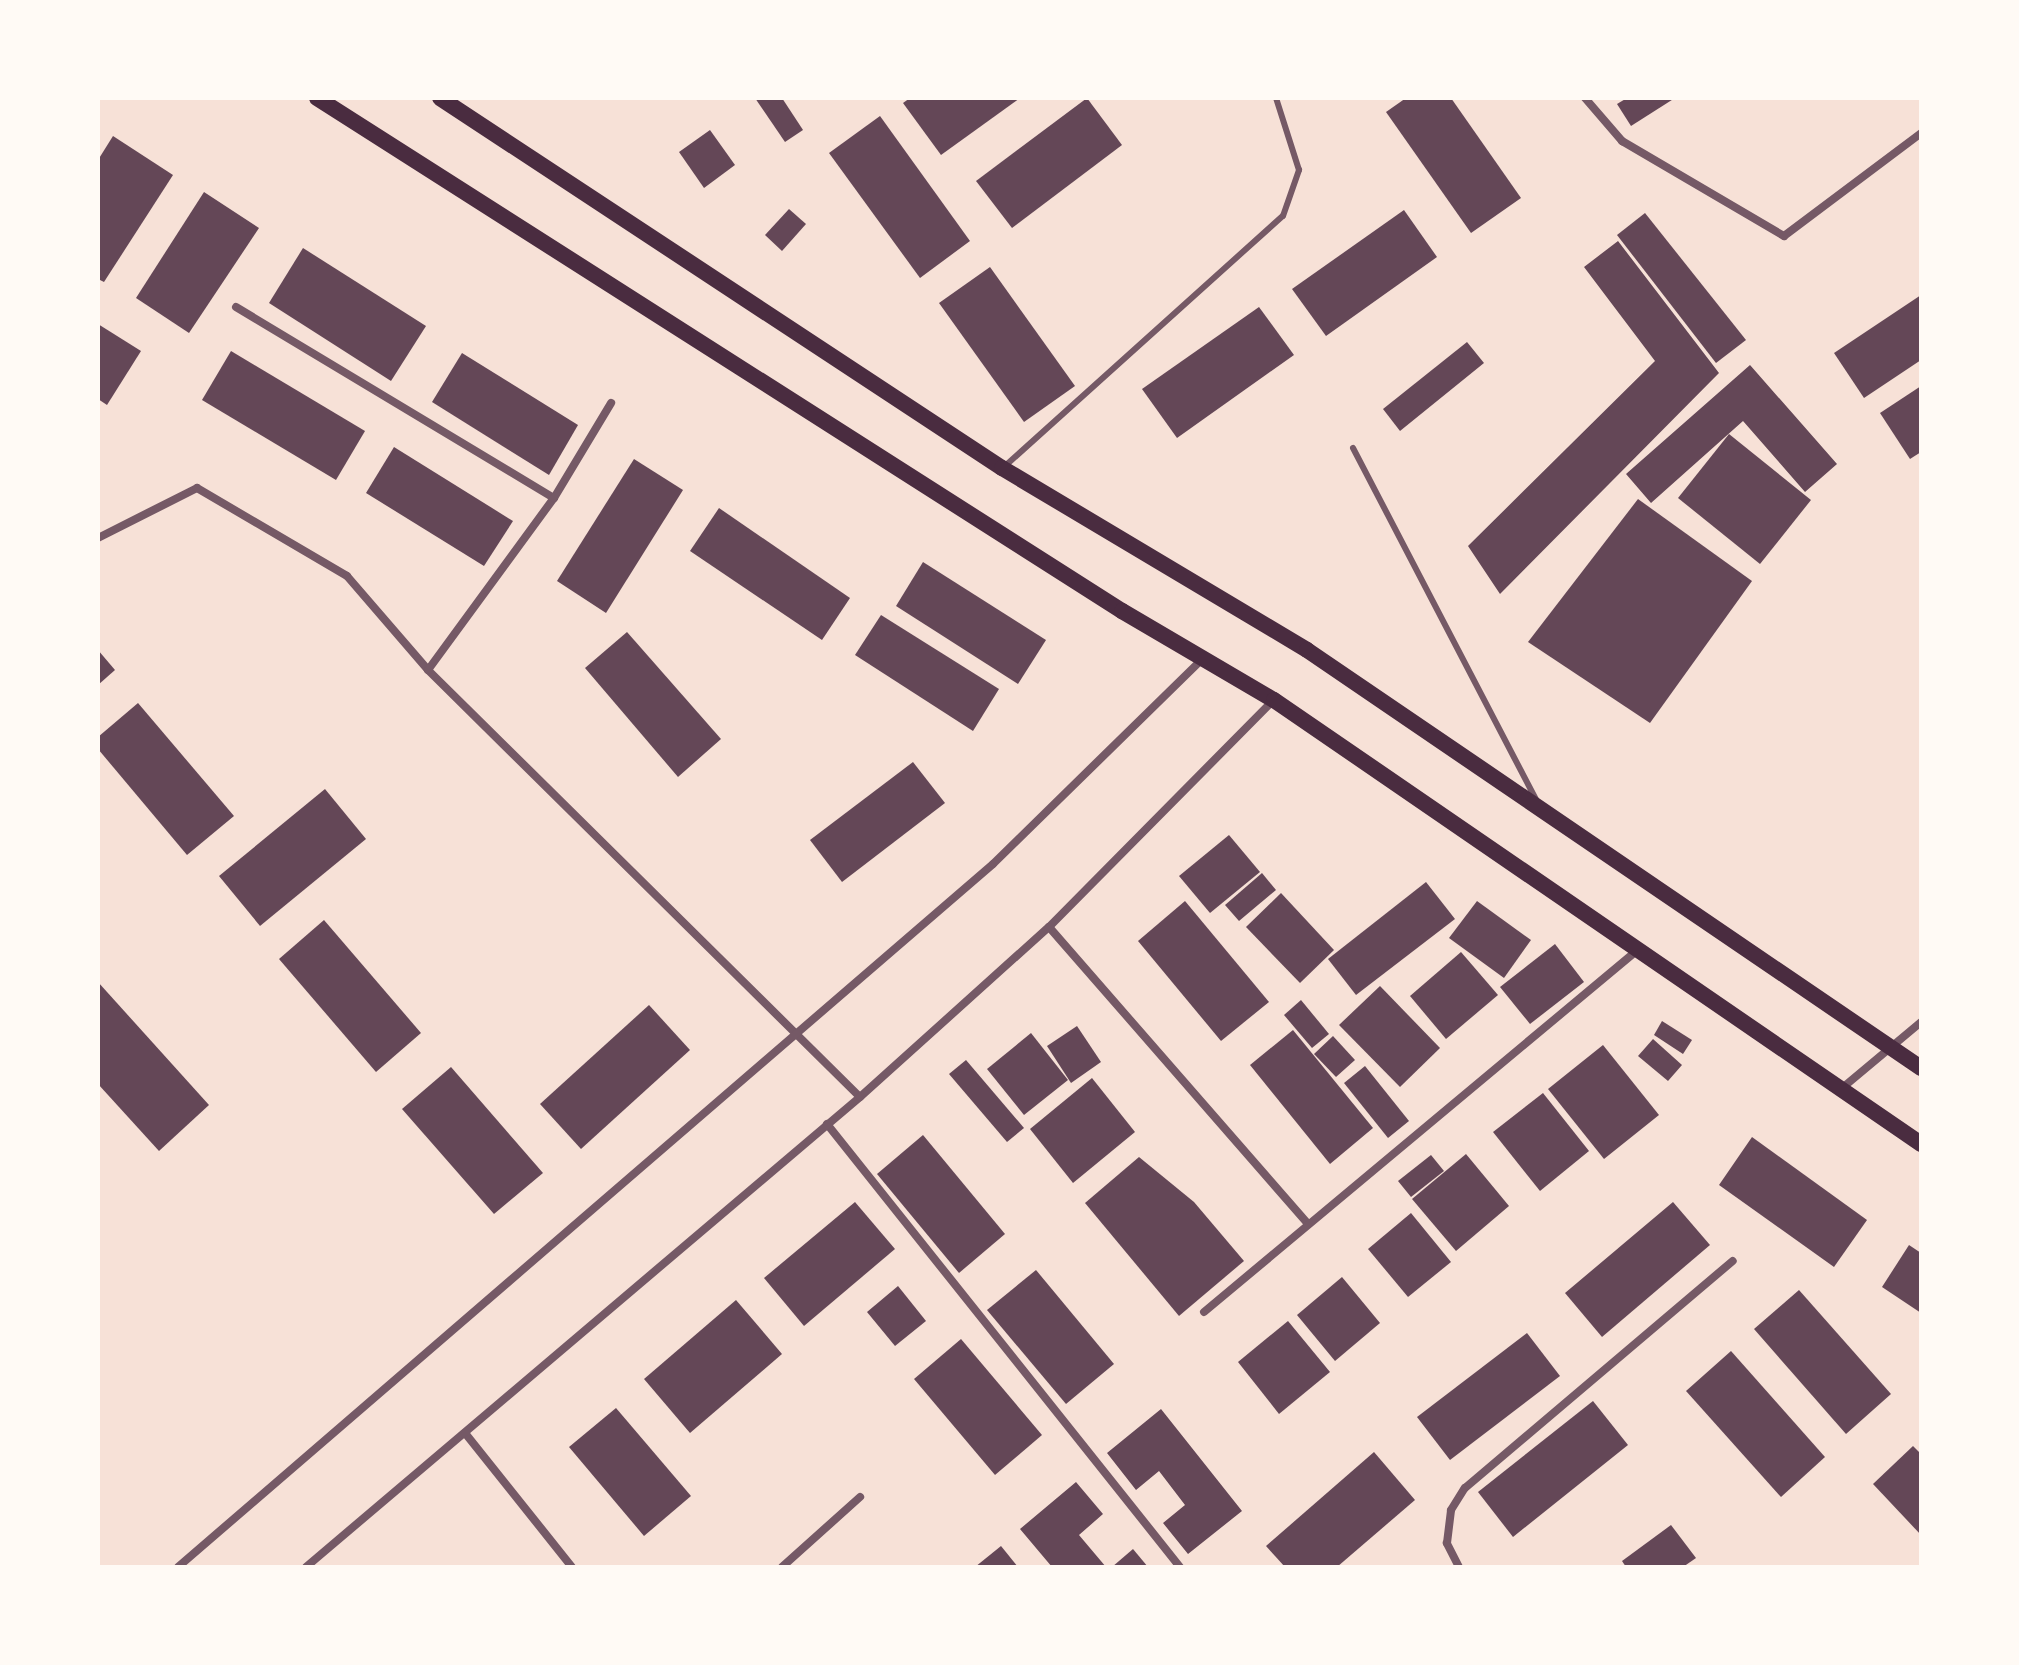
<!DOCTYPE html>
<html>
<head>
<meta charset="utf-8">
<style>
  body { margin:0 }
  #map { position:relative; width:2019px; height:1665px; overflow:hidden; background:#f7e1d7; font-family:Rubik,sans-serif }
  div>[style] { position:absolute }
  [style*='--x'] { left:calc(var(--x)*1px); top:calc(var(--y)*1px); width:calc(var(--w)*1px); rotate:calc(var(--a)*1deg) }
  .building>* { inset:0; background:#644757 }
  .service>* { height:6px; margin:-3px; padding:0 3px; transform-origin:3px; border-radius:3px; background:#755966 }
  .minor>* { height:8px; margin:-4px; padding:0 4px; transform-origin:4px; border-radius:4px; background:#755966 }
  .secondary>* { height:16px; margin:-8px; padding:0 8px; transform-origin:8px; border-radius:8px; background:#4a2c40 }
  span { translate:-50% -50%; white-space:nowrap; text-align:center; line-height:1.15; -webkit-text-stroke:7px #fffaf5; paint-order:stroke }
  .frame { position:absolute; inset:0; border:100px solid #fffaf5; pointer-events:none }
</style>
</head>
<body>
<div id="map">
  <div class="building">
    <div style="clip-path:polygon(755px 98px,782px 98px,803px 130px,785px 142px)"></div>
    <div style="clip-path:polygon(910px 98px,1020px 98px,941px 155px,903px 103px)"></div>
    <div style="clip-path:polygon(1087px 98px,1122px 145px,1012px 228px,976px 181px)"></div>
    <div style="clip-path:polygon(1406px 98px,1451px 98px,1521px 198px,1471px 233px,1386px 112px)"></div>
    <div style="clip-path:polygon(1627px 98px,1675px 98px,1631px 126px,1617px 104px)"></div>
    <div style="clip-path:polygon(880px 116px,970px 241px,920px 278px,829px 153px)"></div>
    <div style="clip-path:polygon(710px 130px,735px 165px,704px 188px,679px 152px)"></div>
    <div style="clip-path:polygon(113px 136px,173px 175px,104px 282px,98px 279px,98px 160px)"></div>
    <div style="clip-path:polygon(204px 192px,259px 228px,189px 333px,136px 298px)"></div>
    <div style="clip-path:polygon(789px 209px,806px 224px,782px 251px,765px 235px)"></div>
    <div style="clip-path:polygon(1404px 210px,1437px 257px,1326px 336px,1292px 289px)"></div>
    <div style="clip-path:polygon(1645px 213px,1746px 340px,1716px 363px,1617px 235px)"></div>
    <div style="clip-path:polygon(1618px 241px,1719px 373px,1500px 594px,1468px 546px,1655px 361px,1584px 267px)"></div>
    <div style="clip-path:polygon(303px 248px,426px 326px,391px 381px,269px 303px)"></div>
    <div style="clip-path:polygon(990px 267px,1075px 386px,1024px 422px,939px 303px)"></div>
    <div style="clip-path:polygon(1921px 295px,1921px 360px,1864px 398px,1834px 353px)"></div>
    <div style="clip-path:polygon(1259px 307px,1294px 355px,1177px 438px,1142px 389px)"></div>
    <div style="clip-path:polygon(98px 324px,141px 351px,107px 405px,98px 399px)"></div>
    <div style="clip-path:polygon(1467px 342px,1484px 363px,1400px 431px,1383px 409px)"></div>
    <div style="clip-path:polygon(231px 351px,365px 431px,336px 480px,202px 400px)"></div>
    <div style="clip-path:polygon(462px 353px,578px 425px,549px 475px,432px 402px)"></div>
    <div style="clip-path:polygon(1750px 365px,1837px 464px,1805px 492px,1743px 421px,1651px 503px,1626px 474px)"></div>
    <div style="clip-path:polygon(1921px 386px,1921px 452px,1910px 459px,1880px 413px)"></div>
    <div style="clip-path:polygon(1729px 434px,1811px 500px,1760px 564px,1678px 498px)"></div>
    <div style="clip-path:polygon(394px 447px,513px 521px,484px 566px,366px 493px)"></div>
    <div style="clip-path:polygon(634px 459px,683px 490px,606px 613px,557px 581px)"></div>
    <div style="clip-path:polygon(1638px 499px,1752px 581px,1650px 723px,1528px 642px)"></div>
    <div style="clip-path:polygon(719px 508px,850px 598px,822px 640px,690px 551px)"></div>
    <div style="clip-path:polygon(923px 562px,1046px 640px,1018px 684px,896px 606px)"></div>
    <div style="clip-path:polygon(881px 615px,999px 689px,973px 731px,855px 655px)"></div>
    <div style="clip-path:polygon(627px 632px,721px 739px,678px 777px,585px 668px)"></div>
    <div style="clip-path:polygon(98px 650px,115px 670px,98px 685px)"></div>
    <div style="clip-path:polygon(138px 703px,234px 816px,187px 855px,98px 749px,98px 737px)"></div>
    <div style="clip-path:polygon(913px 762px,945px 803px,842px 882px,810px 840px)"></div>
    <div style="clip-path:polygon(325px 789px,366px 839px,260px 926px,219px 876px)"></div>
    <div style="clip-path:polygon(1229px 835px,1260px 872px,1210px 913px,1179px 876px)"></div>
    <div style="clip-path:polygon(1262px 873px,1276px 890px,1239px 921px,1225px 905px)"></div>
    <div style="clip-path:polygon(1426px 882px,1455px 919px,1356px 995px,1328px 959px)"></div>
    <div style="clip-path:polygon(1281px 893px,1334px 950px,1300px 983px,1246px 927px)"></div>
    <div style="clip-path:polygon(1185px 901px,1269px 1002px,1221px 1041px,1138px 941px)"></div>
    <div style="clip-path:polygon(1477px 901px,1531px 940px,1504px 978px,1449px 938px)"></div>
    <div style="clip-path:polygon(324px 920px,421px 1033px,376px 1072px,279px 959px)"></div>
    <div style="clip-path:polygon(1555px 944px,1584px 982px,1530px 1024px,1500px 987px)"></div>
    <div style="clip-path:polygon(1461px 952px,1498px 995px,1446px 1039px,1410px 996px)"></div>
    <div style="clip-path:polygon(98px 982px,209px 1105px,159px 1151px,98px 1084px)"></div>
    <div style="clip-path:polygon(1380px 986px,1440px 1048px,1400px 1087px,1339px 1025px)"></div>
    <div style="clip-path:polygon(1301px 1000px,1329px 1034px,1312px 1048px,1284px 1015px)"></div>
    <div style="clip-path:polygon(649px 1005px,690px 1050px,581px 1149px,540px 1104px)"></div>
    <div style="clip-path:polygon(1662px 1021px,1692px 1040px,1683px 1054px,1654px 1035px)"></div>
    <div style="clip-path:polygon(1077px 1026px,1101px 1062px,1071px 1083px,1047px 1046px)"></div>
    <div style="clip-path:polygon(1293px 1030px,1373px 1128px,1330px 1164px,1250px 1065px)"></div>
    <div style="clip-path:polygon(1031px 1033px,1068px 1080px,1024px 1115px,987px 1069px)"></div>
    <div style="clip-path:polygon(1333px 1036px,1355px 1060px,1336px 1077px,1314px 1054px)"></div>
    <div style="clip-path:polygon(1653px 1039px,1682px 1065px,1668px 1081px,1638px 1056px)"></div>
    <div style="clip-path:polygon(1603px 1045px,1659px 1115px,1604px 1159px,1548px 1089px)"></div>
    <div style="clip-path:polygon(966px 1060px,1024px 1128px,1007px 1142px,949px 1074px)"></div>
    <div style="clip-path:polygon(1365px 1066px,1409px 1121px,1388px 1138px,1344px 1083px)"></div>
    <div style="clip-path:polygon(451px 1067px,543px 1173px,494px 1214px,402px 1109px)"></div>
    <div style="clip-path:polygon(1092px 1078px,1135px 1132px,1073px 1183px,1030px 1129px)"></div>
    <div style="clip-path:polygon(1543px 1093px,1589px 1151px,1540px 1191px,1493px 1132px)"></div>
    <div style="clip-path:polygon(923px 1135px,1005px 1234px,959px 1273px,877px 1174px)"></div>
    <div style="clip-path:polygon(1752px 1137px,1867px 1220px,1834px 1267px,1719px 1185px)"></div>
    <div style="clip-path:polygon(1466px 1154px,1509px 1206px,1456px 1251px,1412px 1199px)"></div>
    <div style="clip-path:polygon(1431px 1155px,1444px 1171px,1411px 1197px,1398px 1181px)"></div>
    <div style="clip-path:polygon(1139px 1157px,1194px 1202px,1244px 1261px,1179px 1316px,1085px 1203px)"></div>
    <div style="clip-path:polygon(855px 1202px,895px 1249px,804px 1326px,764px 1278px)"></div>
    <div style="clip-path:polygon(1673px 1202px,1710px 1245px,1602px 1337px,1565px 1293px)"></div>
    <div style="clip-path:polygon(1411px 1213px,1451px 1262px,1408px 1297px,1368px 1249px)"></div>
    <div style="clip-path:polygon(1909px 1245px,1921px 1253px,1921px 1313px,1882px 1287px)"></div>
    <div style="clip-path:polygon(1036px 1270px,1114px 1364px,1066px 1404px,987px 1310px)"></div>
    <div style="clip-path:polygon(1342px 1277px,1380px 1323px,1335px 1361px,1297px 1315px)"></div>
    <div style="clip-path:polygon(898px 1286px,926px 1321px,895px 1346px,867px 1312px)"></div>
    <div style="clip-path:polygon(1799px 1290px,1891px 1394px,1846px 1434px,1754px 1329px)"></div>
    <div style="clip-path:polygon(736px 1300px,782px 1354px,690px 1433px,644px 1379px)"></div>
    <div style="clip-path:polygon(1288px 1321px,1330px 1372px,1279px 1414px,1238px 1362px)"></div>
    <div style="clip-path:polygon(1527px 1333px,1560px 1376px,1450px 1460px,1417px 1417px)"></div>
    <div style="clip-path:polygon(961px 1339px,1042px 1435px,995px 1475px,914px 1379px)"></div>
    <div style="clip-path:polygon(1731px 1351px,1825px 1457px,1781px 1497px,1686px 1391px)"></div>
    <div style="clip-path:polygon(1593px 1401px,1628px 1445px,1513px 1537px,1478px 1492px)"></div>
    <div style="clip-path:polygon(616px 1408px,691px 1496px,644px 1536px,569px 1447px)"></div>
    <div style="clip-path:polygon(1161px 1409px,1242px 1511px,1188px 1554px,1163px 1523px,1185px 1505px,1159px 1471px,1136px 1490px,1107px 1453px)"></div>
    <div style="clip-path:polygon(1913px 1446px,1921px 1454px,1921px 1535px,1873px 1484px)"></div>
    <div style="clip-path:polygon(1374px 1452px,1415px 1500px,1337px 1567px,1285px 1567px,1266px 1546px)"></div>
    <div style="clip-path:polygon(1076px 1482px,1103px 1514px,1079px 1535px,1106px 1567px,1052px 1567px,1020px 1529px)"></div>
    <div style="clip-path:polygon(1671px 1525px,1696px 1558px,1683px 1567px,1626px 1567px,1622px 1561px)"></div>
    <div style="clip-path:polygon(1001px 1546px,1018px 1567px,975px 1567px)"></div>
    <div style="clip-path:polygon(1133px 1549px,1148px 1567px,1112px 1567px)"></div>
  </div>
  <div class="service">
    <div style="--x:1353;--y:448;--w:396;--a:62.5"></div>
    <div style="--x:1005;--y:466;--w:374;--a:-42"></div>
    <div style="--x:1283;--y:216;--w:49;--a:-70.8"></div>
    <div style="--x:1299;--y:170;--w:76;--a:-107.7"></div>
  </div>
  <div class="minor">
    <div style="--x:1585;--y:98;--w:57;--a:49.3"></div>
    <div style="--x:1622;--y:141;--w:188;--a:30.4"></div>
    <div style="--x:1784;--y:236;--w:171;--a:-36.9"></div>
    <div style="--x:236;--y:307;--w:371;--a:31"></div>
    <div style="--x:98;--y:538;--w:111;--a:-26.8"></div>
    <div style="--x:197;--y:488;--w:174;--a:30.4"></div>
    <div style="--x:347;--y:576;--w:124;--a:49.2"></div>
    <div style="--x:428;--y:670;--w:607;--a:44.67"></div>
    <div style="--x:428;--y:670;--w:213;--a:-53.8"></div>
    <div style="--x:554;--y:498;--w:111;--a:-59"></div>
    <div style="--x:1049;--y:927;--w:394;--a:48.9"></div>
    <div style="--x:1841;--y:1089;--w:104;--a:-39.9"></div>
    <div style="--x:827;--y:1124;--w:566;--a:51.45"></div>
    <div style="--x:1204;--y:1312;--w:560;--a:-39.86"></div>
    <div style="--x:465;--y:1433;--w:171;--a:51.4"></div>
    <div style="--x:178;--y:1567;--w:1076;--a:-40.78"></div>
    <div style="--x:993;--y:864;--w:293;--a:-44.4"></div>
    <div style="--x:306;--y:1567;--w:727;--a:-40.31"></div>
    <div style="--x:860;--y:1097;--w:254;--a:-42"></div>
    <div style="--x:1049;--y:927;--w:320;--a:-45.3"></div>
    <div style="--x:782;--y:1567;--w:105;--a:-41.9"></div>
    <div style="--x:1459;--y:1567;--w:27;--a:-117"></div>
    <div style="--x:1447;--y:1543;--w:33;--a:-83"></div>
    <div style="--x:1451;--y:1510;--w:26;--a:-58"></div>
    <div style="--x:1465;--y:1488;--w:351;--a:-40.3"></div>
  </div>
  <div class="secondary">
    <div style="--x:317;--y:98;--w:955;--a:32.51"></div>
    <div style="--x:1122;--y:611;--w:176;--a:30.4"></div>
    <div style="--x:1274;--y:700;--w:785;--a:34.46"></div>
    <div style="--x:440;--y:98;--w:673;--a:33.36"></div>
    <div style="--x:1002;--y:468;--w:355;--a:30.8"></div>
    <div style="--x:1307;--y:650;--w:743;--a:34.25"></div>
  </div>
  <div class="frame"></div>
</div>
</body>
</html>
